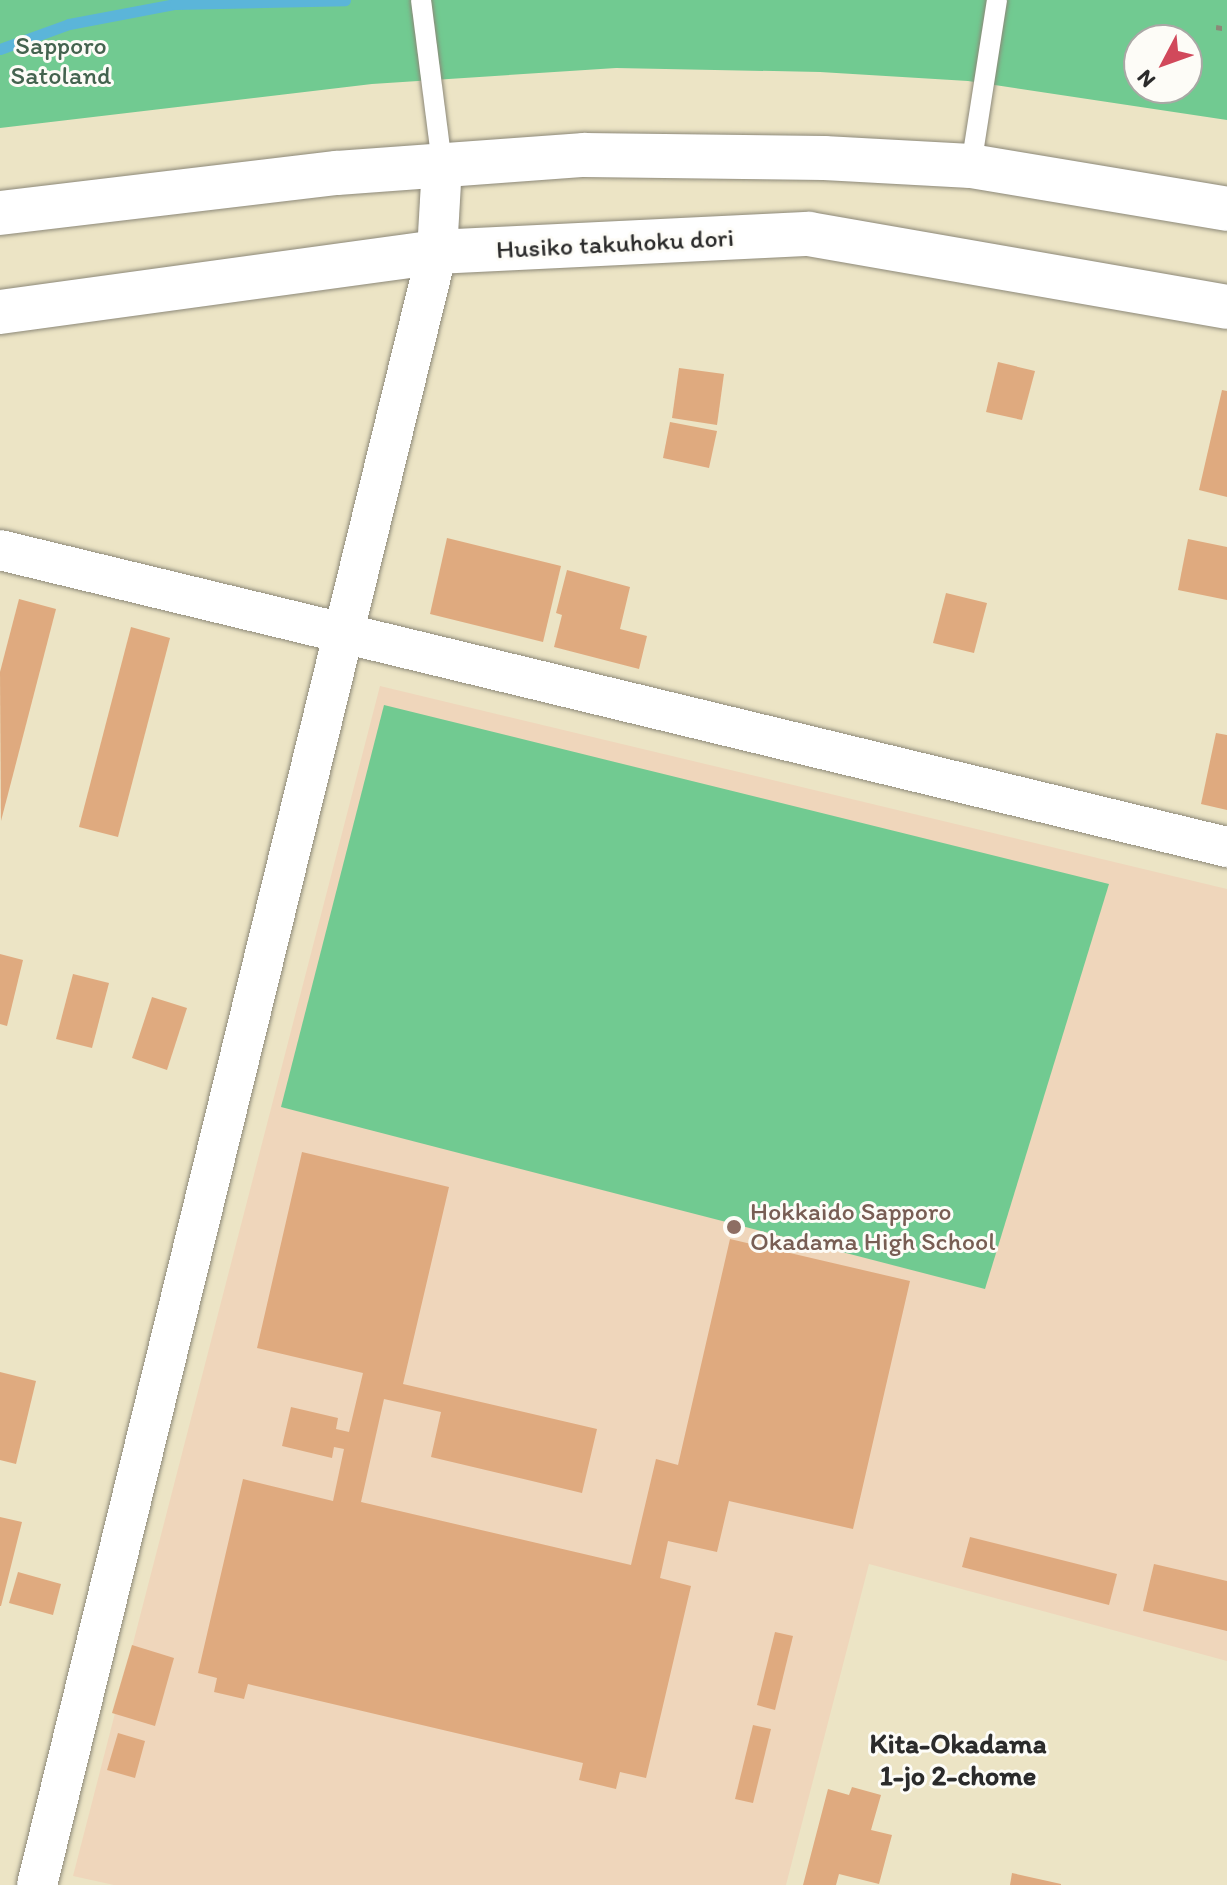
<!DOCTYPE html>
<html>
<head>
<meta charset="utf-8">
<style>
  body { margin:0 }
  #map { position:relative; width:1227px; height:1885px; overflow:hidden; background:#ece4c5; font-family:Itim,sans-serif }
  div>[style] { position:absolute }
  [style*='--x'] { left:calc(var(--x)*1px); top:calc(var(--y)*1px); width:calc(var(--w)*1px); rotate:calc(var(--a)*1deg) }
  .built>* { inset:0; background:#efd6bb }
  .green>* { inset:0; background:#71ca91 }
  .stream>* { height:11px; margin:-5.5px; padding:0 5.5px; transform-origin:5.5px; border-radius:5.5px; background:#5bb5d9 }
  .building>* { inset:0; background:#dfaa7f }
  .path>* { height:5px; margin-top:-2.5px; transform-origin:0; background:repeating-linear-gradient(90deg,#8c8878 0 6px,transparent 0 12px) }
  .roads { filter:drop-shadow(0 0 2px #8c8878) drop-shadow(0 0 2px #8c8878) }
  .lane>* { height:20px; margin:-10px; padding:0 10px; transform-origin:10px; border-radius:10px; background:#fff }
  .street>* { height:40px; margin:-20px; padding:0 20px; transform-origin:20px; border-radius:20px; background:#fff }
  .primary>* { height:44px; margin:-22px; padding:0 22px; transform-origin:22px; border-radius:22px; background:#fff }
  .dots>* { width:22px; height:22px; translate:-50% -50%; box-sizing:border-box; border:4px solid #fdfcf7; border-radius:50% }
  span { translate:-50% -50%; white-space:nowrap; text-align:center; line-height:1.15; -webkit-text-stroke:6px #fdfcf7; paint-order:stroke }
  .park-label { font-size:26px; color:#44634f }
  .street-label { font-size:26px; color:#2b2b2b }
  .education-label { font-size:26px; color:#785e54 }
  .left { translate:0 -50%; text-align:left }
  .neighbourhood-label { font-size:28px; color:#2b2b2b; font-weight:700 }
  .north { position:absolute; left:1123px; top:24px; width:80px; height:80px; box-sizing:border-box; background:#fdfcf7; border:2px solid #a9a8a5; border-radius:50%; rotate:229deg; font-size:22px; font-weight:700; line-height:32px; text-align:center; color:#2b2b2b }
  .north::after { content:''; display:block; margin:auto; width:28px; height:36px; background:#d1495b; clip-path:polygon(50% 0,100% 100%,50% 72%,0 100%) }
</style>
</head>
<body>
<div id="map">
  <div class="built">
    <div style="clip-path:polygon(380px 686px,1227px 889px,1227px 1661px,869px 1564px,786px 1885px,114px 1885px,73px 1876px)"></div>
  </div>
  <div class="green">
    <div style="clip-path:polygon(evenodd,0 0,1227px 0,1227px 120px,968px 81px,820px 72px,616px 68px,372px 84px,0 128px,0 0,1139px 40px,1187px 40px,1187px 88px,1139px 88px,1139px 40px)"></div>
    <div style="clip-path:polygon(384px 705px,1109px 884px,985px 1289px,281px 1107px)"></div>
  </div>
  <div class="stream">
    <div style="--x:0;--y:49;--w:73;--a:-19.9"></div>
    <div style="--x:69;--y:24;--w:108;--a:-10.7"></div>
    <div style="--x:175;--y:4;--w:170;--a:-1.3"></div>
  </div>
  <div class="building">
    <div style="clip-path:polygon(998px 362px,1035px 371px,1022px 420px,986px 412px)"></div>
    <div style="clip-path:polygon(679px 368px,724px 374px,717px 425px,672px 418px)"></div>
    <div style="clip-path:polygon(1222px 390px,1227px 391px,1227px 497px,1199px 490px)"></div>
    <div style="clip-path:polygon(670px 422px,717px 431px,709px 468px,663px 458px)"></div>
    <div style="clip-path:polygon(447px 538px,561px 566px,543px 642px,430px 614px)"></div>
    <div style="clip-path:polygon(1188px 539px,1227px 547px,1227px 600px,1178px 590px)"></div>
    <div style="clip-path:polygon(567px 570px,630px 587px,620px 629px,647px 636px,639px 669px,554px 647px,562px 615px,556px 613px)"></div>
    <div style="clip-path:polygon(946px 593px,987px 603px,974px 653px,933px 643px)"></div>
    <div style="clip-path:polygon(19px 599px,56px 609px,1px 821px,0 672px)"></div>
    <div style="clip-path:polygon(131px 627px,170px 638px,118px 837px,79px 827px)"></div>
    <div style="clip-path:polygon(1216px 733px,1227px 735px,1227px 810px,1201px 804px)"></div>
    <div style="clip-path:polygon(0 954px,23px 960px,7px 1026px,0 1024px)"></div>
    <div style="clip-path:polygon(73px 974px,109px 983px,92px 1048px,56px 1039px)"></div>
    <div style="clip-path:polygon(152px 997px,187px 1008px,167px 1070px,132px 1058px)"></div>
    <div style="clip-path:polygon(302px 1152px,449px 1187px,403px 1384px,597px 1429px,582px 1493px,431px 1457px,441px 1412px,384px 1399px,361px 1502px,631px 1565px,656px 1459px,678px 1465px,730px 1239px,910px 1281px,853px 1529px,729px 1501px,717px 1552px,668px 1541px,660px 1578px,691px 1586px,646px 1778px,620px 1772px,616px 1789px,579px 1780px,583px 1763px,248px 1684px,244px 1699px,214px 1692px,217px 1678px,198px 1673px,243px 1479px,333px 1501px,344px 1449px,334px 1447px,332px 1458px,282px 1446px,291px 1407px,338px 1418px,336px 1429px,349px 1432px,363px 1373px,257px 1348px)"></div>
    <div style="clip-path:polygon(0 1372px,36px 1381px,16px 1464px,0 1460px)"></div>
    <div style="clip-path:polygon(0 1517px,22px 1522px,1px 1606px,0 1606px)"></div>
    <div style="clip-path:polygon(970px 1537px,1117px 1574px,1109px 1605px,962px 1567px)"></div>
    <div style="clip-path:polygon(1154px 1564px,1227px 1581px,1227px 1631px,1143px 1611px)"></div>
    <div style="clip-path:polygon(18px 1572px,61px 1584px,53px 1615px,9px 1603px)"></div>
    <div style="clip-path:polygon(775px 1632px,793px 1636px,775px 1710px,757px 1705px)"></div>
    <div style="clip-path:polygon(132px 1645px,174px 1658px,155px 1726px,112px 1713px)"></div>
    <div style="clip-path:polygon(753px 1725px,771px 1729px,753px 1803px,735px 1799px)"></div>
    <div style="clip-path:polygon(118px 1733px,145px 1741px,135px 1778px,107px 1770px)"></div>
    <div style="clip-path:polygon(852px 1787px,881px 1795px,871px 1830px,892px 1835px,879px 1884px,839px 1874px,836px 1885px,803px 1885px,828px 1789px,849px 1795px)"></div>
    <div style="clip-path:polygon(1012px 1873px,1061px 1884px,1061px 1885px,1010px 1885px)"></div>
  </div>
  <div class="path">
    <div style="--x:1216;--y:27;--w:11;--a:10"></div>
  </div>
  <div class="roads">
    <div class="lane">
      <div style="--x:421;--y:0;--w:165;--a:82.7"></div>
      <div style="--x:971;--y:166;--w:168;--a:-81.1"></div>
    </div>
    <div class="street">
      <div style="--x:0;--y:550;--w:1262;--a:13.61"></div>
      <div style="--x:37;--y:1885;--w:1681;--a:-76.24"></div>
      <div style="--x:437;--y:252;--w:88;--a:-86.7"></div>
    </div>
    <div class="primary">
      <div style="--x:0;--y:213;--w:339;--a:-6.8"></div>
      <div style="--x:337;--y:173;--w:248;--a:-4.2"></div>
      <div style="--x:584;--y:155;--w:240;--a:0.7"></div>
      <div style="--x:824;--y:158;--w:147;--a:3.1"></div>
      <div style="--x:971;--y:166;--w:260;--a:9.5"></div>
      <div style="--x:0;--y:312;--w:441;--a:-7.8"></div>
      <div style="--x:437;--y:252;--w:372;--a:-2.8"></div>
      <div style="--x:809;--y:234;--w:424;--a:9.9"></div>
    </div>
  </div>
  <div class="dots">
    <div style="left:734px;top:1227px;background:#8d6e63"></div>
  </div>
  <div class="park-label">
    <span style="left:61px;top:61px">Sapporo<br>Satoland</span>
  </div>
  <div class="street-label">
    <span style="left:615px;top:244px;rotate:-3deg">Husiko takuhoku dori</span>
  </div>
  <div class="education-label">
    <span class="left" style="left:750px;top:1227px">Hokkaido Sapporo<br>Okadama High School</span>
  </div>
  <div class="neighbourhood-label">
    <span style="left:958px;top:1759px">Kita-Okadama<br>1-jo 2-chome</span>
  </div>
  <div class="north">N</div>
</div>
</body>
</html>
